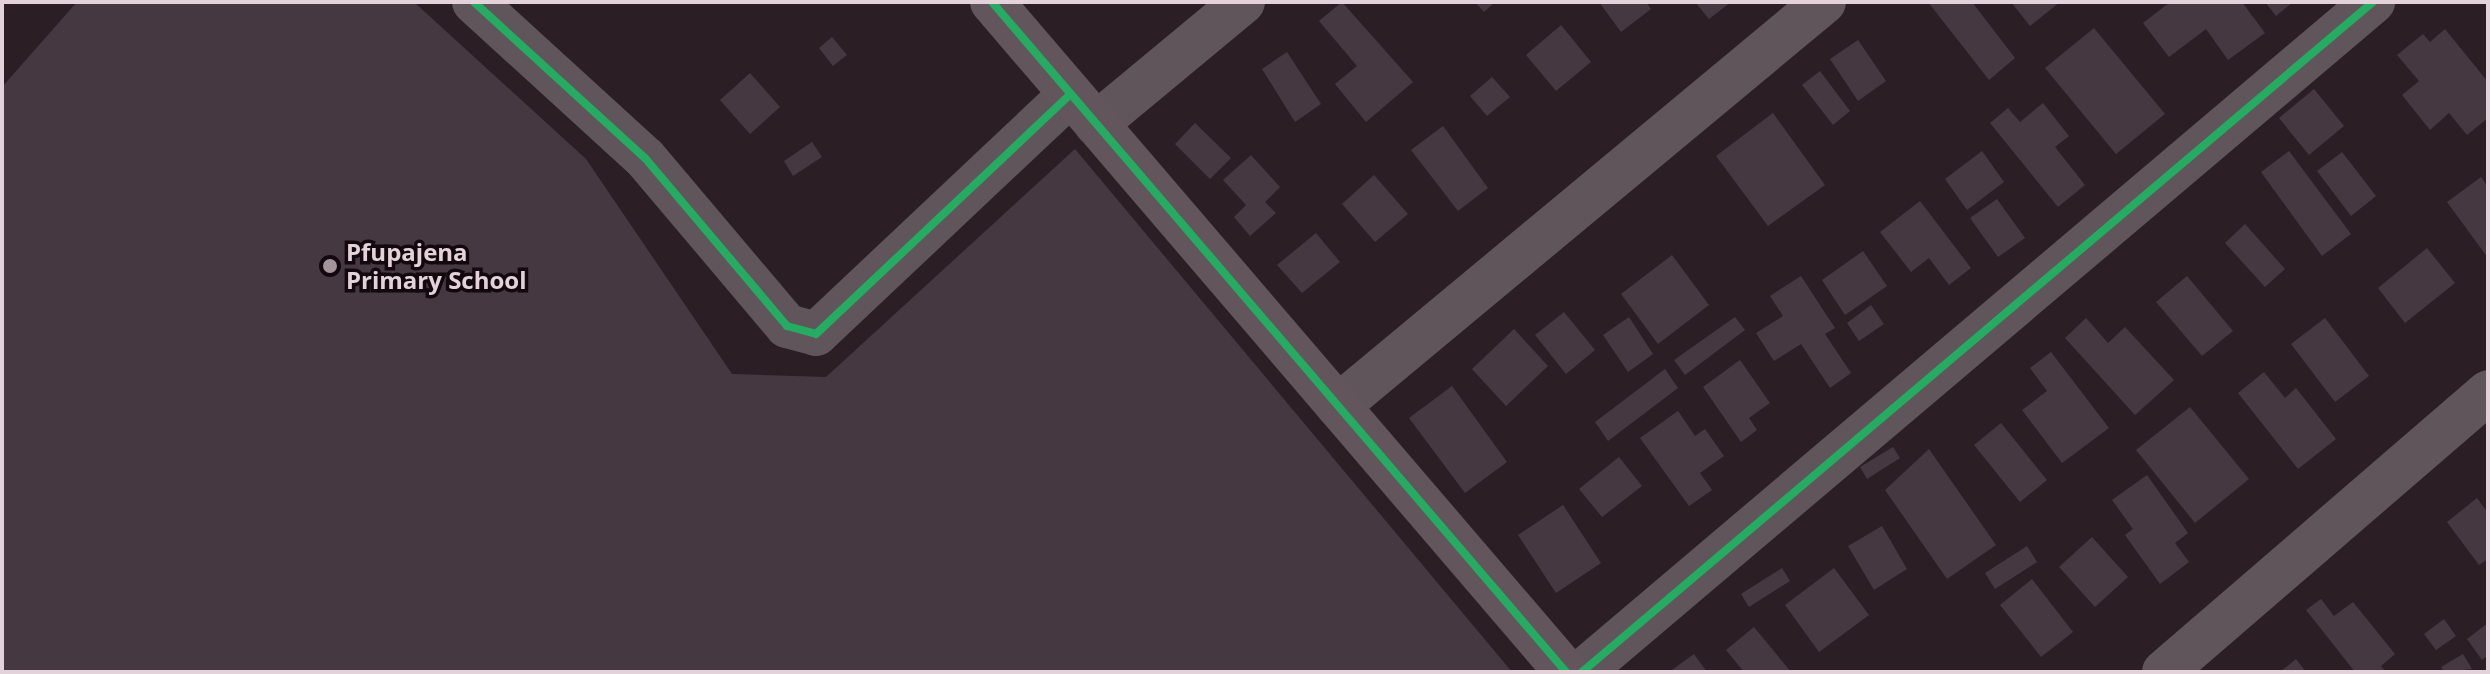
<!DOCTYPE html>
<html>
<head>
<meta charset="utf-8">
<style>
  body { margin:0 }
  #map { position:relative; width:2490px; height:674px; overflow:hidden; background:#2b1f25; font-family:"Open Sans",sans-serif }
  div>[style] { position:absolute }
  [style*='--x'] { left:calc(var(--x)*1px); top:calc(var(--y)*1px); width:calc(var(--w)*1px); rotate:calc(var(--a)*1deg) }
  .building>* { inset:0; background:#463840 }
  .street>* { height:44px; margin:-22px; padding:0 22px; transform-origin:22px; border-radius:22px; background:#5f555a }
  .secondary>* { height:44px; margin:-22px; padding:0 22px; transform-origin:22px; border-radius:22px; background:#62565c }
  .cycleway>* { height:8px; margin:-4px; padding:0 4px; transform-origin:4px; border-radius:4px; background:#26ab63 }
  .dots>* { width:22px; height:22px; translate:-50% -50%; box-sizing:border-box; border:4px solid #12080d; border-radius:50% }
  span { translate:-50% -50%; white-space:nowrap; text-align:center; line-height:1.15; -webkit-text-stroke:7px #12080d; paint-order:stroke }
  .poi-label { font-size:24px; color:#e3d2da; font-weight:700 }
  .left { translate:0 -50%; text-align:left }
  .frame { position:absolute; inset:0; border:4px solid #e3d2da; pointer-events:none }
</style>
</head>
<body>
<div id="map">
  <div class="building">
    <div style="clip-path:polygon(77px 2px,414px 2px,586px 159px,732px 374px,826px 377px,1075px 149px,1512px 672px,2px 672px,2px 87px)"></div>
    <div style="clip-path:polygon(1342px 2px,1413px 82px,1366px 122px,1335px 84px,1357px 66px,1319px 21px)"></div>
    <div style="clip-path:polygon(1475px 2px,1495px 2px,1484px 12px)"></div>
    <div style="clip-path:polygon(1599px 2px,1646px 2px,1651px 9px,1621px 32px)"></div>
    <div style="clip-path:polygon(1695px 2px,1731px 2px,1709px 19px)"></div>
    <div style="clip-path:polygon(1928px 2px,1972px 2px,2015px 58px,1989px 80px)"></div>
    <div style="clip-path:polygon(2011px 2px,2060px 2px,2030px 26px)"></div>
    <div style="clip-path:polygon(2170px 2px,2242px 2px,2265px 33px,2228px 60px,2206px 29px,2169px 57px,2143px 23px)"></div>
    <div style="clip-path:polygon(2265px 2px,2293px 2px,2276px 16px)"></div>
    <div style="clip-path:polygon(1561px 25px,1591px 62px,1556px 91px,1526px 55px)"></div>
    <div style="clip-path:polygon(2094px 28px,2165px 114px,2116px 154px,2045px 68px)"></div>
    <div style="clip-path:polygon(2445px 29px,2488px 82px,2488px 118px,2467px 135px,2449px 113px,2430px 130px,2402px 95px,2419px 81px,2397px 55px,2423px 34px,2430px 42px)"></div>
    <div style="clip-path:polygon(832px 37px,847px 55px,833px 66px,819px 48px)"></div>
    <div style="clip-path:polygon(1858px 40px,1886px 81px,1858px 101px,1830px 59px)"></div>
    <div style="clip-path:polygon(1287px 52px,1321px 104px,1295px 122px,1262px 69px)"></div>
    <div style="clip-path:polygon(1820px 71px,1850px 111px,1833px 125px,1802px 85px)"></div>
    <div style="clip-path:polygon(750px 73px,780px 107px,750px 134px,720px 100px)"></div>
    <div style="clip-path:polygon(1492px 77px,1510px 97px,1487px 116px,1470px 96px)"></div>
    <div style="clip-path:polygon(2314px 89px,2344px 126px,2309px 155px,2279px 118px)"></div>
    <div style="clip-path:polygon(2043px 103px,2069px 136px,2055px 147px,2085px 185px,2058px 207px,1990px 123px,2008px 108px,2020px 122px)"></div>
    <div style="clip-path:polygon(1773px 113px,1825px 185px,1768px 226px,1716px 156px)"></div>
    <div style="clip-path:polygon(1195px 123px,1231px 158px,1210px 179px,1175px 144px)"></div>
    <div style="clip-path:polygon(1443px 126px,1488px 188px,1458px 211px,1411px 150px)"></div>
    <div style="clip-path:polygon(812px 142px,822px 157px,793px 176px,784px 161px)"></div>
    <div style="clip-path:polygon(1982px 151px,2004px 182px,1967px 210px,1945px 179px)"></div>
    <div style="clip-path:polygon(2289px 151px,2351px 234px,2322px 256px,2261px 172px)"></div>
    <div style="clip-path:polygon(2342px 152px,2376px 196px,2351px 216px,2317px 171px)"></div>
    <div style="clip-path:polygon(1251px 155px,1280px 187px,1265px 202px,1276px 213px,1250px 236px,1234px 217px,1246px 205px,1223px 180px)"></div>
    <div style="clip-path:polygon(1374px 175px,1408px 214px,1375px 242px,1342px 204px)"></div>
    <div style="clip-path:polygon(2481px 177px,2488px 187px,2488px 258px,2447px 202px)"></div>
    <div style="clip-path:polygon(1997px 199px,2025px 238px,1998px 257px,1970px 218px)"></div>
    <div style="clip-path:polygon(1920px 201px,1971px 268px,1949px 285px,1929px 258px,1911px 272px,1880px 232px)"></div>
    <div style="clip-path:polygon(2245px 224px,2285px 269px,2265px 287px,2225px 243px)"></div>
    <div style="clip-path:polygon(1316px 233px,1340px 262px,1302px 293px,1277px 265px)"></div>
    <div style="clip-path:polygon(2427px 248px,2455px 283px,2405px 323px,2378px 288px)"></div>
    <div style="clip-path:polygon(1863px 251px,1887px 286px,1845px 315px,1822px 280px)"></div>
    <div style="clip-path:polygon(1672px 255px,1709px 305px,1658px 344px,1621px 294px)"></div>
    <div style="clip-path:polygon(1801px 276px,1835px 328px,1825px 334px,1851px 373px,1830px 388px,1801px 344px,1774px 361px,1756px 333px,1783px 316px,1770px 296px)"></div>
    <div style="clip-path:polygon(2187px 276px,2233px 331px,2202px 356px,2156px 302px)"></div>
    <div style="clip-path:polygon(1871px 305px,1884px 324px,1859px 341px,1847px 323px)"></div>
    <div style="clip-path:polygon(1564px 312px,1595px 350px,1566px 374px,1535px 335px)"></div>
    <div style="clip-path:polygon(1629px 317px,1653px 354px,1628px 372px,1603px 335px)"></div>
    <div style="clip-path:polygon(1735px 317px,1745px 330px,1685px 375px,1674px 360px)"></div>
    <div style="clip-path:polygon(2086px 318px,2108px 343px,2125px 327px,2174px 380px,2135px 415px,2065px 338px)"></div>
    <div style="clip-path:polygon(2325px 318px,2369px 376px,2335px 402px,2291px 344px)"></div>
    <div style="clip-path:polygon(1514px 329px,1548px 366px,1506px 406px,1472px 369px)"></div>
    <div style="clip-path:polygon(2051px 352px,2109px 428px,2062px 463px,2022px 410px,2047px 391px,2030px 368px)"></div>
    <div style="clip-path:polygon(1740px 360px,1770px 403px,1749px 418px,1757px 430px,1741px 442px,1703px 387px)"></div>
    <div style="clip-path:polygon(1665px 369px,1678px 388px,1608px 441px,1595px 422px)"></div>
    <div style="clip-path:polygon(2264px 372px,2285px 398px,2296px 388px,2336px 439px,2298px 469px,2238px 393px)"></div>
    <div style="clip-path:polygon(1452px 386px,1507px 462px,1465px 493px,1409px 418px)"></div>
    <div style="clip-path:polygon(2190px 407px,2249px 479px,2195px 523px,2136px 450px)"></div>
    <div style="clip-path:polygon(1678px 411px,1695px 436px,1705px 429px,1724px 456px,1700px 473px,1712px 490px,1689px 506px,1640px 438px)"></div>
    <div style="clip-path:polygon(2001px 423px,2047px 480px,2020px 502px,1974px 445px)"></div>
    <div style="clip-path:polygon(1893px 447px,1900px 458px,1867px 479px,1860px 467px)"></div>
    <div style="clip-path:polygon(1929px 449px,1996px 545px,1947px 579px,1885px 490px)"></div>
    <div style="clip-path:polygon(1619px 457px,1642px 486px,1602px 517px,1579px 489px)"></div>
    <div style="clip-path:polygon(2147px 475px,2188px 533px,2175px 543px,2189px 562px,2160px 584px,2125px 535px,2133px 529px,2112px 500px)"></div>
    <div style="clip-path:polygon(2477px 498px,2488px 513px,2488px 559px,2479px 565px,2447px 522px)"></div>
    <div style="clip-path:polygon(1563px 505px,1601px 563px,1556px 593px,1518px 535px)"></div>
    <div style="clip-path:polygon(1882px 526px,1907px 569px,1874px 590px,1848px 546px)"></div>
    <div style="clip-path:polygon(2092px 537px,2128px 577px,2095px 607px,2059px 567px)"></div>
    <div style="clip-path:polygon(2027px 546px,2037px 562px,1995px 589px,1985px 573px)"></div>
    <div style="clip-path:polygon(1782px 568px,1790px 581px,1749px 607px,1741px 594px)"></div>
    <div style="clip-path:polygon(1834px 568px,1869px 615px,1819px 652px,1785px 605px)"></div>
    <div style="clip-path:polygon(2032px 579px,2073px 632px,2041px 657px,2000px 605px)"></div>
    <div style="clip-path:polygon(2321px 599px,2334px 616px,2353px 602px,2395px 654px,2381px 666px,2386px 672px,2355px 672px,2306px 610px)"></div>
    <div style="clip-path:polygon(2444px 619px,2456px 636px,2436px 650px,2424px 634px)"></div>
    <div style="clip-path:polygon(2488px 623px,2488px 655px,2482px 660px,2467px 639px)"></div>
    <div style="clip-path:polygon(1754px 627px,1791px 672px,1744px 672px,1726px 650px)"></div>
    <div style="clip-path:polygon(1694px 654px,1707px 672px,1669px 672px)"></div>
    <div style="clip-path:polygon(2463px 654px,2472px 669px,2444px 672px,2441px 667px)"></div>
    <div style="clip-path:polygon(2296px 659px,2306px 672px,2280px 672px)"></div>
  </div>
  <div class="street">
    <div style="--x:474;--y:2;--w:231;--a:42.4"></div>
    <div style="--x:645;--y:158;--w:220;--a:49.8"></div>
    <div style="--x:787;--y:326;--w:30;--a:15"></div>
    <div style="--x:816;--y:334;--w:350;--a:-43.3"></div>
    <div style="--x:1096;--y:124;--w:191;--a:-39.7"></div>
    <div style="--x:1338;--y:406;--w:632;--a:-39.74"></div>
    <div style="--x:1582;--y:672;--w:1037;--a:-40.27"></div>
    <div style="--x:2164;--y:672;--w:428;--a:-40.8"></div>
  </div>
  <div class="secondary">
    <div style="--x:992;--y:2;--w:882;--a:49.41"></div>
  </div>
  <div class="cycleway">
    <div style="--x:474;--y:2;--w:231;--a:42.4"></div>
    <div style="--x:645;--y:158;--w:220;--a:49.8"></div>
    <div style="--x:787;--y:326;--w:30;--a:15"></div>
    <div style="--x:816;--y:334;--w:350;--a:-43.3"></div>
    <div style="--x:992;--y:2;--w:882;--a:49.41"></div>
    <div style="--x:1582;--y:672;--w:1037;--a:-40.27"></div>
  </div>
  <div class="dots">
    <div style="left:330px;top:266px;background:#a3939b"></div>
  </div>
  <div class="poi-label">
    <span class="left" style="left:346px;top:266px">Pfupajena<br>Primary School</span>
  </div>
  <div class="frame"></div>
</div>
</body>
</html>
